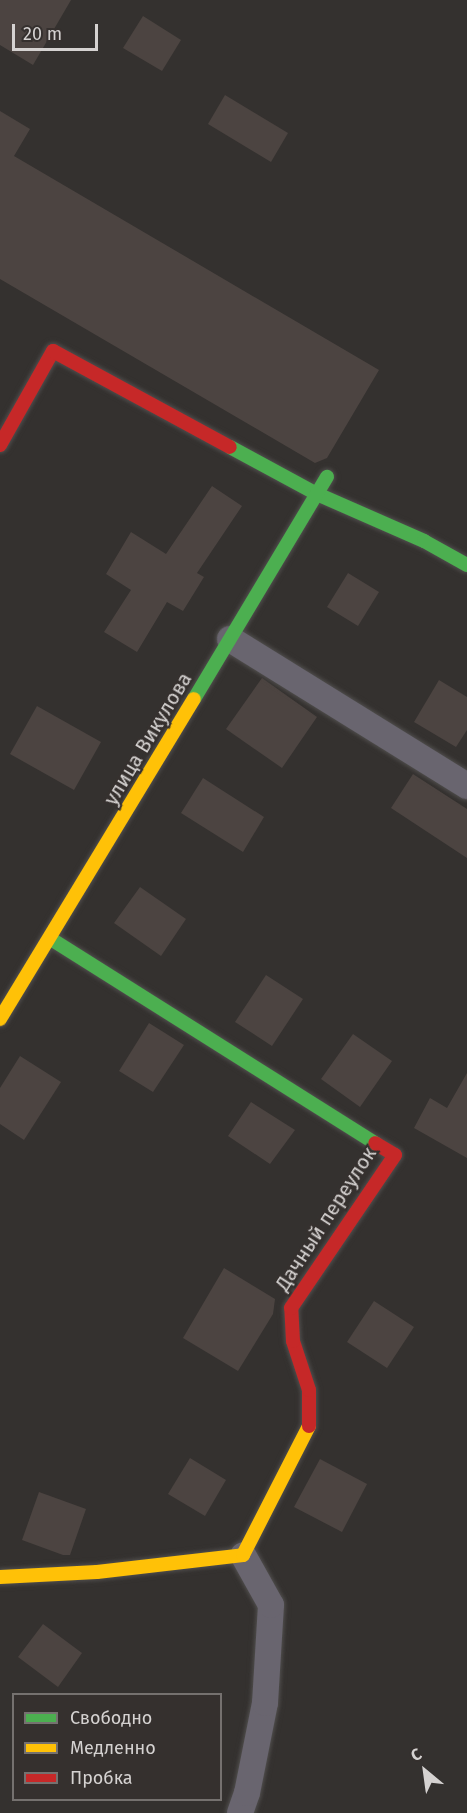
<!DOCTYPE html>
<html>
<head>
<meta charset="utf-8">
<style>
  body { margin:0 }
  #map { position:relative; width:467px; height:1813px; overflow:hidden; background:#34312f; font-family:"Fira Sans",sans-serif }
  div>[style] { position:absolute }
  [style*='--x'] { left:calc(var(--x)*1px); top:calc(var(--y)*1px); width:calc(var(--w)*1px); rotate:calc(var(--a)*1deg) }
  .building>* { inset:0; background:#4c4441 }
  .roads { filter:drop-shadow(0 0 2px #504e4d) drop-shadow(0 0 2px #504e4d) }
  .street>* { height:26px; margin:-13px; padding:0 13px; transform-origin:13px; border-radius:13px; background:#69656f }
  .fast>* { height:14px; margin:-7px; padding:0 7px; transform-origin:7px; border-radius:7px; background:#4caf50 }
  .slow>* { height:14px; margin:-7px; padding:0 7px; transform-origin:7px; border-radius:7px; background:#ffc107 }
  .jam>* { height:14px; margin:-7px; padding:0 7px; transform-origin:7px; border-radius:7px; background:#c62828 }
  span { translate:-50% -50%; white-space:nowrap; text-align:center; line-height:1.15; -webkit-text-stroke:4.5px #35302e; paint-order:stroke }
  .street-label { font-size:20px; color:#d5d2d1 }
  .legend { position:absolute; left:12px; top:1693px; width:210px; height:108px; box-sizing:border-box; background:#35302e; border:2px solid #75716f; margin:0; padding:8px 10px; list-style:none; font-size:18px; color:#d5d2d1 }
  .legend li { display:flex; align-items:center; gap:12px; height:30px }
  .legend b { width:30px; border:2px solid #75716f }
  .north { position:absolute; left:395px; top:1741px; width:60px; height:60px; -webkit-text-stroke:4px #35302e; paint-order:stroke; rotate:331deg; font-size:16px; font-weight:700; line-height:24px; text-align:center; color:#d5d2d1 }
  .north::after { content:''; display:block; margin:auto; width:21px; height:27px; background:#d5d2d1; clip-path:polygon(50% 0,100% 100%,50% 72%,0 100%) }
  .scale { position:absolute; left:12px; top:24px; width:86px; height:27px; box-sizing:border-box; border:3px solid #d5d2d1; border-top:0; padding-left:8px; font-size:18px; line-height:21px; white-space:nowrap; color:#d5d2d1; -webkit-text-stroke:4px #35302e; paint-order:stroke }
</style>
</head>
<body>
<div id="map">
  <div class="building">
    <div style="clip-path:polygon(0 0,71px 0,33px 65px,0 45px)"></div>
    <div style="clip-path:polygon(143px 16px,181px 40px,162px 71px,123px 48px)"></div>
    <div style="clip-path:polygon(225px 95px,288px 133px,271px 162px,208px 124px)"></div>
    <div style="clip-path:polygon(0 111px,30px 129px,14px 156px,379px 370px,327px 458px,315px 463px,0 279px)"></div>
    <div style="clip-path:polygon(212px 486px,242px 506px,197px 573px,204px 577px,183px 611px,167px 602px,137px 652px,104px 632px,131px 590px,106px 574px,131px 532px,166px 554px)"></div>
    <div style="clip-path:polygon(348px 573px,379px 592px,358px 626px,327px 607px)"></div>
    <div style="clip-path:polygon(262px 678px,317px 717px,282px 768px,226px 729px)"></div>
    <div style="clip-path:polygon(439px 680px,467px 697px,467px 730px,456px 747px,414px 722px)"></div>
    <div style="clip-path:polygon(37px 706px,101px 742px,74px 790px,10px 754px)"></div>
    <div style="clip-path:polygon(413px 774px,467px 809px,467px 858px,391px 808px)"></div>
    <div style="clip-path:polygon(203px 778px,264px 817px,243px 852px,181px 813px)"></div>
    <div style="clip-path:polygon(140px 887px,186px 919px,161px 956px,114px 923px)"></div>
    <div style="clip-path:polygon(266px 975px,303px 999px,272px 1046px,235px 1022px)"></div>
    <div style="clip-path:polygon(149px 1023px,184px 1045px,153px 1092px,119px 1071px)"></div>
    <div style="clip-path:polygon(353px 1034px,392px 1061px,360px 1107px,321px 1079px)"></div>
    <div style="clip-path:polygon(20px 1056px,61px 1082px,24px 1140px,0 1124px,0 1088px)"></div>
    <div style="clip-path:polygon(467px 1073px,467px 1158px,414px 1128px,430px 1098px,447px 1108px)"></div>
    <div style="clip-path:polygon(251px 1102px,295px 1130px,270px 1164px,228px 1136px)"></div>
    <div style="clip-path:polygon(224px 1268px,275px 1299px,273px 1314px,238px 1371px,183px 1338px)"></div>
    <div style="clip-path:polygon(374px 1301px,414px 1327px,387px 1368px,347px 1342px)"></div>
    <div style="clip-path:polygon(190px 1458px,226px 1480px,205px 1516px,168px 1494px)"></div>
    <div style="clip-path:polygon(320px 1459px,367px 1484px,342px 1532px,294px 1507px)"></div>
    <div style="clip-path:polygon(39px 1492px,86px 1509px,70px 1555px,63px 1555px,22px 1540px)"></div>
    <div style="clip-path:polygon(43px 1624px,82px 1653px,58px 1687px,18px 1657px)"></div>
  </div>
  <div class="roads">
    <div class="street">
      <div style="--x:230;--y:639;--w:279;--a:31.8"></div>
      <div style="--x:240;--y:1813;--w:21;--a:-71"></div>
      <div style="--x:247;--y:1793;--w:92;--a:-78.7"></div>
      <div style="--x:265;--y:1703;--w:98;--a:-86.5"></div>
      <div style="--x:271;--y:1605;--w:57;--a:-119.2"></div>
    </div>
    <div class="fast">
      <div style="--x:230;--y:447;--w:99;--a:28.4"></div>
      <div style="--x:317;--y:494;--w:117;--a:23.7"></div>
      <div style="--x:424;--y:541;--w:49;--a:29.2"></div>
      <div style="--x:194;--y:699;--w:259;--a:-59.1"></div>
      <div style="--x:51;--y:939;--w:383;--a:32.2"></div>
    </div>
    <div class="slow">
      <div style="--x:0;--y:1019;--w:374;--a:-58.8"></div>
      <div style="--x:0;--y:1577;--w:97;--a:-3"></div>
      <div style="--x:97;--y:1572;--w:147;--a:-6.6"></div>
      <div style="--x:243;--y:1555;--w:145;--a:-62.9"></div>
    </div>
    <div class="jam">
      <div style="--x:0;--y:445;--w:108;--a:-60.6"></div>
      <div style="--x:53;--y:351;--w:201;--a:28.5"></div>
      <div style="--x:309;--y:1426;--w:36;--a:-90"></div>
      <div style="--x:309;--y:1390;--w:52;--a:-108.1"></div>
      <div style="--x:293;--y:1341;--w:33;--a:-93"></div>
      <div style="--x:291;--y:1308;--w:185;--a:-55.8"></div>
      <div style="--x:395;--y:1155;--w:23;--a:-149"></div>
    </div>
  </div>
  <div class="street-label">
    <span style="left:148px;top:739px;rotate:-59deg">улица Викулова</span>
    <span style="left:326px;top:1219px;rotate:-57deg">Дачный переулок</span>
  </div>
  <ul class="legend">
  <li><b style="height:8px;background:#4caf50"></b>Свободно</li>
  <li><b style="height:8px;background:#ffc107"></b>Медленно</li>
  <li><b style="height:8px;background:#c62828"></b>Пробка</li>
  </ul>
  <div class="north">С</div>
  <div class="scale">20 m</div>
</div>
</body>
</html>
